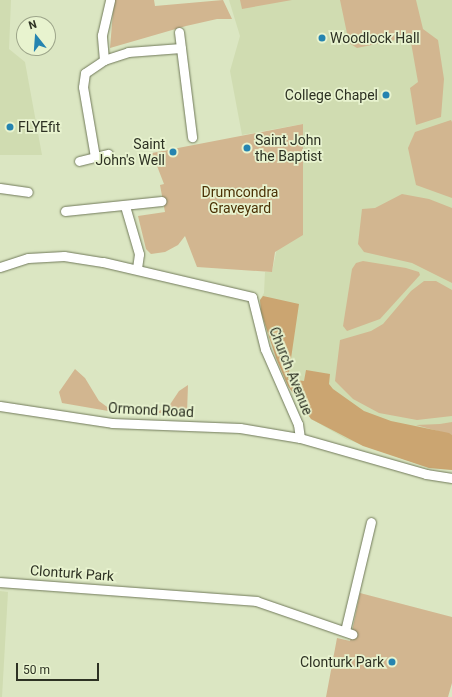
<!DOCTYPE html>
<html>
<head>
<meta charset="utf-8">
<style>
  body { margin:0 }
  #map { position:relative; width:452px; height:697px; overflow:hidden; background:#dbe6c2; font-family:Roboto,sans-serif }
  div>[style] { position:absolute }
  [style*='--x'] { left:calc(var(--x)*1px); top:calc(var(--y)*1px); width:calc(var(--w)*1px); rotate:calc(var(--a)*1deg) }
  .built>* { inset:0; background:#d0dcb1 }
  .green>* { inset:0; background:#d2b690 }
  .forest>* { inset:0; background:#cba571 }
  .roads { filter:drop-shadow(0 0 1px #717a5a) drop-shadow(0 0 1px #717a5a) }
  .minor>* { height:9px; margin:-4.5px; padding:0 4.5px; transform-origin:4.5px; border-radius:4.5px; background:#fff }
  .dots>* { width:11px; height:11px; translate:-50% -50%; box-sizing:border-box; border:2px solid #e8f3cf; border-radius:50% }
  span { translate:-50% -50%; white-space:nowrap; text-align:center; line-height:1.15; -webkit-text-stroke:3.5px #e8f3cf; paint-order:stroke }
  .poi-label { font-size:14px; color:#2d3123 }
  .left { translate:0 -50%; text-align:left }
  .right { translate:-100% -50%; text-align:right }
  .park-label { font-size:14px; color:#4b3105 }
  .street-label { font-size:14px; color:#2d3123 }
  .north { position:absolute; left:16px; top:16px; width:40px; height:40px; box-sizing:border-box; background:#e8f3cf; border:1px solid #9da58a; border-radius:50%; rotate:343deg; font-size:11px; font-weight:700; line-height:16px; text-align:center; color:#2d3123 }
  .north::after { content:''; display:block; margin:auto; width:14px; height:18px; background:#2584b0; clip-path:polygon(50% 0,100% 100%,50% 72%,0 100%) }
  .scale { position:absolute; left:16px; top:663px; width:83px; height:18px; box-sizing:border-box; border:2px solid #2d3123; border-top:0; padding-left:5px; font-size:12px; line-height:14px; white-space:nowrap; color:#2d3123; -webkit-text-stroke:3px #e8f3cf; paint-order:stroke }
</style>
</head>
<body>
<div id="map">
  <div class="built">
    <div style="clip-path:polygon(0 0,11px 0,9px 49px,25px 62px,42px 155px,0 155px)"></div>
    <div style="clip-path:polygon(229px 0,452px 0,452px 470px,429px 468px,346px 439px,311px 419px,288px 386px,268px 337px,260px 300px,264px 293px,265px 272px,272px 272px,303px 124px,242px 135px,230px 71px,240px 36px)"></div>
    <div style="clip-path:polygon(0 591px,8px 592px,2px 697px,0 697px)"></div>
  </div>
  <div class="green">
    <div style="clip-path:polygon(114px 0,154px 0,155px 6px,223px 0,232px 19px,217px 19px,186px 26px,110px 48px)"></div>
    <div style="clip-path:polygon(240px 0,292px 0,242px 9px)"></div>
    <div style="clip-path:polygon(340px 0,416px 0,423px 29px,438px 40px,444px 79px,441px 117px,416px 125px,410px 88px,418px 82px,410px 37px,357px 48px,349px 43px)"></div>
    <div style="clip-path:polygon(451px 120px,452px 122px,452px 198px,416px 185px,408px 148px,415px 132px)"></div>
    <div style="clip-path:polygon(303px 124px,303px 235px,275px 252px,272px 272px,197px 267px,185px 236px,178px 245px,165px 252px,151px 254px,146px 249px,138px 216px,165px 212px,160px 185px,164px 184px,152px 153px)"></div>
    <div style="clip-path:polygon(402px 194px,429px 199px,452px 208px,452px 283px,412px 263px,364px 252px,358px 244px,362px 209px,375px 208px)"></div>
    <div style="clip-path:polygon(363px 261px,406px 268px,419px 272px,420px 275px,380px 319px,347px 331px,343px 326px,352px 269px,356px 263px)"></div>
    <div style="clip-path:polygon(424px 281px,436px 281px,452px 290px,452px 416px,417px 420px,379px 413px,353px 399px,335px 381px,340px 340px,371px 331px,383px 324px,411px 291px)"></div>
    <div style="clip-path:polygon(75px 369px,85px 378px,99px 401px,114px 412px,62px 403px,59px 392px)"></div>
    <div style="clip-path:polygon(188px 385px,187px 413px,155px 413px,169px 406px,179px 391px)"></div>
    <div style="clip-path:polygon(452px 422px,452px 435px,416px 425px,440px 424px)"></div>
    <div style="clip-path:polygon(360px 593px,452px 617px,452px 683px,448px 697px,326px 697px,337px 638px,350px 641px)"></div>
  </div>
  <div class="forest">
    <div style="clip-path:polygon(263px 296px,299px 304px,288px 379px,304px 381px,306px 370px,330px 374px,329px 384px,333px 389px,364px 411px,391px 421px,449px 433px,452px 435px,452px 470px,429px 468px,363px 446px,311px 419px,288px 386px,276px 358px,261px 312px,260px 300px)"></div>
  </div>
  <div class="roads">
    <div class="minor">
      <div style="--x:179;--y:32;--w:106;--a:82.9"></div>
      <div style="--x:104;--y:60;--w:25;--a:-95"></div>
      <div style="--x:102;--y:35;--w:36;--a:-77"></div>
      <div style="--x:95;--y:157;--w:71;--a:-99.7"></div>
      <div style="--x:83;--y:87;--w:14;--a:-82"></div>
      <div style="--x:85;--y:73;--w:23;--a:-34"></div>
      <div style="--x:104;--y:60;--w:25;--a:-18"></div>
      <div style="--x:128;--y:52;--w:53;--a:-4.3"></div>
      <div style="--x:79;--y:161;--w:30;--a:-14"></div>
      <div style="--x:0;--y:188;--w:28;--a:8"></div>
      <div style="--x:125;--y:206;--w:50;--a:73.7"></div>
      <div style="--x:139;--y:254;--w:15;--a:98"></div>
      <div style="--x:65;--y:211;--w:97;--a:-5.9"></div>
      <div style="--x:0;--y:267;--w:29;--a:-18"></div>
      <div style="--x:28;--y:258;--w:36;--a:-3"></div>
      <div style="--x:64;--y:256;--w:39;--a:9"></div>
      <div style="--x:103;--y:262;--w:153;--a:13.2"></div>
      <div style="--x:252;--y:297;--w:54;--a:76"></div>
      <div style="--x:265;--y:349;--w:82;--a:66.3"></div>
      <div style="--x:298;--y:424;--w:14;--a:82"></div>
      <div style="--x:300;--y:438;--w:131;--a:15.9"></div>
      <div style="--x:426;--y:474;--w:26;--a:9"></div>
      <div style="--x:0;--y:406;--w:113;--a:8.6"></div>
      <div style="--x:112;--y:423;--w:128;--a:2.2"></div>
      <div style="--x:240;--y:428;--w:61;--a:9.5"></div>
      <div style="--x:0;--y:582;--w:257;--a:4.2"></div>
      <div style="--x:256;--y:601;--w:102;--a:19"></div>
      <div style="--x:345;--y:631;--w:112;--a:-76.6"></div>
    </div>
  </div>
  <div class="dots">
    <div style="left:322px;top:38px;background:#2584b0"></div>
    <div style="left:386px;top:95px;background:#2584b0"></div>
    <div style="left:10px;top:127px;background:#2584b0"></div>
    <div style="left:247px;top:148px;background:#2584b0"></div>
    <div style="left:173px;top:152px;background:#2584b0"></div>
    <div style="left:392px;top:662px;background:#2584b0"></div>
  </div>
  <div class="poi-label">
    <span class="left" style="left:330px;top:38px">Woodlock Hall</span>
    <span class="right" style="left:378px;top:95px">College Chapel</span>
    <span class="left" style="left:18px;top:127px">FLYEfit</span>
    <span class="left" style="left:255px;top:148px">Saint John<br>the Baptist</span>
    <span class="right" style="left:165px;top:152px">Saint<br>John's Well</span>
    <span class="right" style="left:384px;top:662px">Clonturk Park</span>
  </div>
  <div class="park-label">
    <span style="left:240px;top:200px">Drumcondra<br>Graveyard</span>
  </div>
  <div class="street-label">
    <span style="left:291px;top:371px;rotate:68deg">Church Avenue</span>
    <span style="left:151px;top:410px;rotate:3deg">Ormond Road</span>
    <span style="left:72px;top:573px;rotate:4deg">Clonturk Park</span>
  </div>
  <div class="north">N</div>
  <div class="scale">50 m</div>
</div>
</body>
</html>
